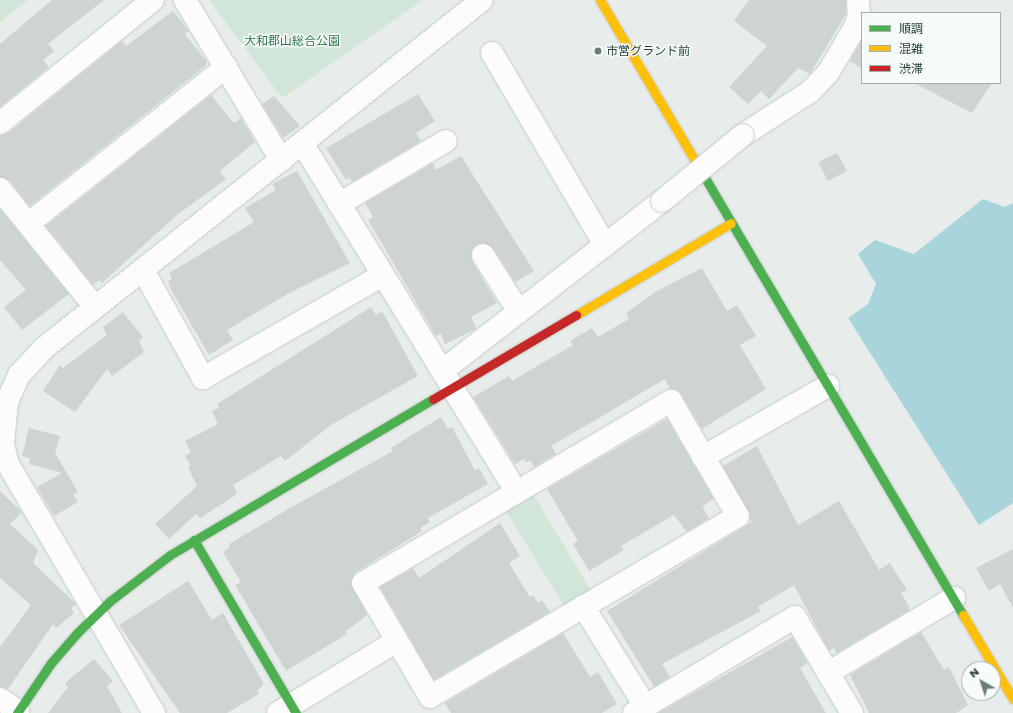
<!DOCTYPE html>
<html>
<head>
<meta charset="utf-8">
<style>
  body { margin:0 }
  #map { position:relative; width:1013px; height:713px; overflow:hidden; background:#e8edeb; font-family:Poppins,"Noto Sans JP",sans-serif }
  div>[style] { position:absolute }
  [style*='--x'] { left:calc(var(--x)*1px); top:calc(var(--y)*1px); width:calc(var(--w)*1px); rotate:calc(var(--a)*1deg) }
  .green>* { inset:0; background:#d1e6d8 }
  .water>* { inset:0; background:#a9d4db }
  .building>* { inset:0; background:#cfd4d2 }
  .roads { filter:drop-shadow(0 0 1px #c5cac8) drop-shadow(0 0 1px #c5cac8) }
  .street>* { height:22px; margin:-11px; padding:0 11px; transform-origin:11px; border-radius:11px; background:#fcfcfc }
  .fast>* { height:9px; margin:-4.5px; padding:0 4.5px; transform-origin:4.5px; border-radius:4.5px; background:#4caf50 }
  .slow>* { height:9px; margin:-4.5px; padding:0 4.5px; transform-origin:4.5px; border-radius:4.5px; background:#ffc107 }
  .jam>* { height:9px; margin:-4.5px; padding:0 4.5px; transform-origin:4.5px; border-radius:4.5px; background:#c62828 }
  .bridges { filter:drop-shadow(0 0 1px #c5cac8) drop-shadow(0 0 1px #c5cac8) }
  .street-bridge>* { height:22px; margin:-11px; padding:0 11px; transform-origin:11px; border-radius:11px; background:#fcfcfc }
  .dots>* { width:11px; height:11px; translate:-50% -50%; box-sizing:border-box; border:2px solid #f7fbf9; border-radius:50% }
  span { translate:-50% -50%; white-space:nowrap; text-align:center; line-height:1.15; -webkit-text-stroke:3px #f7fbf9; paint-order:stroke }
  .park-label { font-size:12px; color:#2d7a4b }
  .poi-label { font-size:12px; color:#24423a }
  .left { translate:0 -50%; text-align:left }
  .legend { position:absolute; left:861px; top:12px; width:140px; height:72px; box-sizing:border-box; background:#f7fbf9; border:1px solid #a3b1ad; margin:0; padding:5px 7px; list-style:none; font-size:12px; color:#24423a }
  .legend li { display:flex; align-items:center; gap:8px; height:20px }
  .legend b { width:20px; border:1px solid #a3b1ad }
  .north { position:absolute; left:961px; top:661px; width:40px; height:40px; box-sizing:border-box; background:#f7fbf9; border:1px solid #a3b1ad; border-radius:50%; rotate:321deg; font-size:11px; font-weight:700; line-height:16px; text-align:center; color:#24423a }
  .north::after { content:''; display:block; margin:auto; width:14px; height:18px; background:#697e78; clip-path:polygon(50% 0,100% 100%,50% 72%,0 100%) }
</style>
</head>
<body>
<div id="map">
  <div class="green">
    <div style="clip-path:polygon(0 0,28px 0,0 22px)"></div>
    <div style="clip-path:polygon(209px 0,423px 0,282px 98px)"></div>
    <div style="clip-path:polygon(533px 494px,591px 591px,565px 607px,505px 510px)"></div>
  </div>
  <div class="water">
    <div style="clip-path:polygon(983px 199px,1005px 207px,1013px 203px,1013px 503px,979px 525px,848px 318px,868px 304px,876px 284px,858px 254px,875px 240px,914px 254px)"></div>
  </div>
  <div class="building">
    <div style="clip-path:polygon(52px 0,104px 0,48px 44px,54px 51px,43px 60px,49px 67px,0 107px,0 44px)"></div>
    <div style="clip-path:polygon(749px 0,846px 0,846px 14px,810px 74px,798px 68px,769px 99px,761px 91px,748px 104px,729px 87px,767px 46px,734px 21px)"></div>
    <div style="clip-path:polygon(173px 11px,189px 31px,185px 34px,207px 62px,205px 66px,30px 206px,10px 181px,0 177px,0 135px,8px 133px,122px 41px,126px 46px)"></div>
    <div style="clip-path:polygon(862px 40px,862px 69px,850px 61px)"></div>
    <div style="clip-path:polygon(914px 83px,992px 83px,972px 113px)"></div>
    <div style="clip-path:polygon(418px 94px,435px 121px,416px 133px,421px 141px,352px 182px,350px 178px,346px 180px,326px 148px)"></div>
    <div style="clip-path:polygon(211px 95px,234px 123px,241px 118px,255px 142px,220px 171px,226px 179px,177px 215px,102px 283px,100px 280px,93px 285px,46px 226px)"></div>
    <div style="clip-path:polygon(274px 96px,300px 126px,283px 138px,262px 104px)"></div>
    <div style="clip-path:polygon(837px 153px,847px 171px,828px 181px,818px 162px)"></div>
    <div style="clip-path:polygon(461px 156px,534px 271px,515px 282px,493px 248px,483px 243px,476px 245px,472px 250px,472px 261px,497px 303px,471px 317px,476px 329px,445px 344px,441px 334px,436px 336px,368px 220px,373px 217px,365px 203px,433px 163px,436px 170px)"></div>
    <div style="clip-path:polygon(297px 171px,350px 263px,289px 293px,227px 330px,233px 340px,209px 355px,170px 288px,168px 281px,172px 279px,169px 273px,254px 222px,245px 208px,276px 190px,272px 184px)"></div>
    <div style="clip-path:polygon(0 209px,69px 294px,22px 330px,4px 307px,26px 290px,0 260px)"></div>
    <div style="clip-path:polygon(702px 268px,727px 311px,737px 305px,756px 336px,740px 345px,766px 389px,702px 429px,682px 395px,670px 389px,665px 379px,551px 446px,556px 454px,534px 467px,530px 460px,526px 463px,524px 459px,515px 464px,473px 397px,509px 376px,512px 381px,573px 345px,570px 341px,592px 328px,598px 337px,629px 319px,626px 313px,657px 291px)"></div>
    <div style="clip-path:polygon(371px 307px,376px 315px,382px 311px,418px 376px,331px 425px,285px 461px,281px 456px,233px 485px,237px 492px,233px 497px,200px 518px,196px 514px,169px 539px,155px 524px,197px 486px,188px 467px,191px 466px,185px 456px,191px 452px,185px 441px,218px 424px,212px 411px,219px 408px,217px 404px)"></div>
    <div style="clip-path:polygon(123px 312px,143px 337px,139px 341px,144px 352px,112px 376px,107px 369px,75px 412px,43px 391px,60px 365px,63px 368px,107px 335px,103px 327px)"></div>
    <div style="clip-path:polygon(441px 417px,448px 429px,452px 427px,475px 470px,479px 468px,488px 484px,428px 518px,430px 522px,420px 528px,422px 531px,356px 572px,351px 583px,367px 615px,345px 632px,347px 634px,286px 671px,235px 585px,241px 582px,223px 552px,230px 547px,229px 544px,290px 508px,393px 451px,391px 448px)"></div>
    <div style="clip-path:polygon(667px 419px,714px 499px,702px 506px,709px 518px,687px 532px,674px 515px,621px 546px,624px 550px,589px 571px,573px 544px,578px 541px,547px 489px)"></div>
    <div style="clip-path:polygon(29px 428px,60px 436px,55px 453px,78px 492px,73px 494px,78px 502px,54px 516px,37px 487px,62px 473px,29px 464px,30px 458px,22px 456px)"></div>
    <div style="clip-path:polygon(757px 446px,798px 525px,839px 501px,879px 570px,890px 563px,907px 590px,901px 593px,909px 606px,908px 611px,837px 653px,834px 648px,829px 651px,794px 585px,758px 607px,761px 611px,662px 664px,670px 677px,654px 687px,607px 611px,752px 522px,723px 466px)"></div>
    <div style="clip-path:polygon(0 491px,22px 512px,10px 524px,38px 550px,33px 563px,76px 604px,71px 608px,74px 613px,56px 628px,53px 624px,8px 689px,0 687px,0 647px,31px 605px,0 578px)"></div>
    <div style="clip-path:polygon(500px 523px,520px 556px,509px 563px,530px 597px,533px 595px,538px 603px,542px 600px,550px 612px,434px 680px,380px 587px,413px 568px,419px 578px)"></div>
    <div style="clip-path:polygon(1013px 549px,1013px 608px,1000px 584px,989px 591px,976px 568px)"></div>
    <div style="clip-path:polygon(188px 581px,212px 620px,223px 613px,264px 684px,257px 691px,259px 694px,227px 713px,180px 713px,119px 625px)"></div>
    <div style="clip-path:polygon(921px 632px,944px 670px,949px 667px,968px 705px,956px 713px,869px 713px,850px 675px)"></div>
    <div style="clip-path:polygon(563px 633px,590px 677px,598px 672px,617px 704px,602px 713px,451px 713px,445px 703px)"></div>
    <div style="clip-path:polygon(792px 637px,808px 663px,800px 668px,826px 713px,658px 713px)"></div>
    <div style="clip-path:polygon(94px 659px,113px 681px,107px 686px,122px 713px,48px 713px,68px 687px,65px 683px)"></div>
  </div>
  <div class="roads">
    <div class="street">
      <div style="--x:185;--y:0;--w:187;--a:59"></div>
      <div style="--x:492;--y:53;--w:223;--a:59.5"></div>
      <div style="--x:0;--y:123;--w:196;--a:-38.8"></div>
      <div style="--x:743;--y:135;--w:81;--a:-32.9"></div>
      <div style="--x:811;--y:91;--w:25;--a:-47"></div>
      <div style="--x:828;--y:73;--w:51;--a:-59.4"></div>
      <div style="--x:854;--y:29;--w:14;--a:-69"></div>
      <div style="--x:859;--y:16;--w:16;--a:-94"></div>
      <div style="--x:302;--y:143;--w:410;--a:58.4"></div>
      <div style="--x:0;--y:189;--w:151;--a:51.2"></div>
      <div style="--x:339;--y:204;--w:124;--a:-30.5"></div>
      <div style="--x:28;--y:224;--w:253;--a:-38.4"></div>
      <div style="--x:483;--y:255;--w:67;--a:57.7"></div>
      <div style="--x:143;--y:270;--w:124;--a:60.9"></div>
      <div style="--x:203;--y:378;--w:207;--a:-29.8"></div>
      <div style="--x:442;--y:371;--w:278;--a:-37.7"></div>
      <div style="--x:671;--y:401;--w:133;--a:59.8"></div>
      <div style="--x:738;--y:516;--w:357;--a:149.6"></div>
      <div style="--x:430;--y:697;--w:132;--a:-120.4"></div>
      <div style="--x:363;--y:583;--w:358;--a:-30.6"></div>
      <div style="--x:703;--y:457;--w:144;--a:-29.6"></div>
      <div style="--x:583;--y:606;--w:118;--a:58.2"></div>
      <div style="--x:828;--y:673;--w:147;--a:-30.8"></div>
      <div style="--x:0;--y:699;--w:22;--a:34"></div>
      <div style="--x:154;--y:713;--w:291;--a:-120.4"></div>
      <div style="--x:7;--y:462;--w:19;--a:-102"></div>
      <div style="--x:3;--y:443;--w:41;--a:-84.4"></div>
      <div style="--x:7;--y:402;--w:30;--a:-66"></div>
      <div style="--x:19;--y:375;--w:37;--a:-47"></div>
      <div style="--x:44;--y:348;--w:559;--a:-38.47"></div>
      <div style="--x:278;--y:713;--w:139;--a:-31.2"></div>
      <div style="--x:634;--y:713;--w:187;--a:-30.8"></div>
      <div style="--x:795;--y:617;--w:112;--a:59.3"></div>
    </div>
    <div class="fast">
      <div style="--x:701;--y:171;--w:516;--a:59.46"></div>
      <div style="--x:194;--y:540;--w:201;--a:59.5"></div>
      <div style="--x:17;--y:713;--w:60;--a:-55.8"></div>
      <div style="--x:51;--y:663;--w:40;--a:-49"></div>
      <div style="--x:77;--y:633;--w:46;--a:-44.1"></div>
      <div style="--x:110;--y:601;--w:76;--a:-37.5"></div>
      <div style="--x:170;--y:555;--w:306;--a:-30.7"></div>
    </div>
    <div class="slow">
      <div style="--x:600;--y:0;--w:199;--a:59.4"></div>
      <div style="--x:576;--y:315;--w:180;--a:-30.7"></div>
      <div style="--x:963;--y:615;--w:98;--a:59.2"></div>
    </div>
    <div class="jam">
      <div style="--x:433;--y:399;--w:166;--a:-30.4"></div>
    </div>
  </div>
  <div class="bridges">
    <div class="street-bridge">
      <div style="--x:662;--y:201;--w:104;--a:-39.2"></div>
    </div>
  </div>
  <div class="dots">
    <div style="left:598px;top:51px;background:#697e78"></div>
  </div>
  <div class="park-label">
    <span style="left:292px;top:41px">大和郡山総合公園</span>
  </div>
  <div class="poi-label">
    <span class="left" style="left:606px;top:51px">市営グランド前</span>
  </div>
  <ul class="legend">
  <li><b style="height:5px;background:#4caf50"></b>順調</li>
  <li><b style="height:5px;background:#ffc107"></b>混雑</li>
  <li><b style="height:5px;background:#c62828"></b>渋滞</li>
  </ul>
  <div class="north">N</div>
</div>
</body>
</html>
